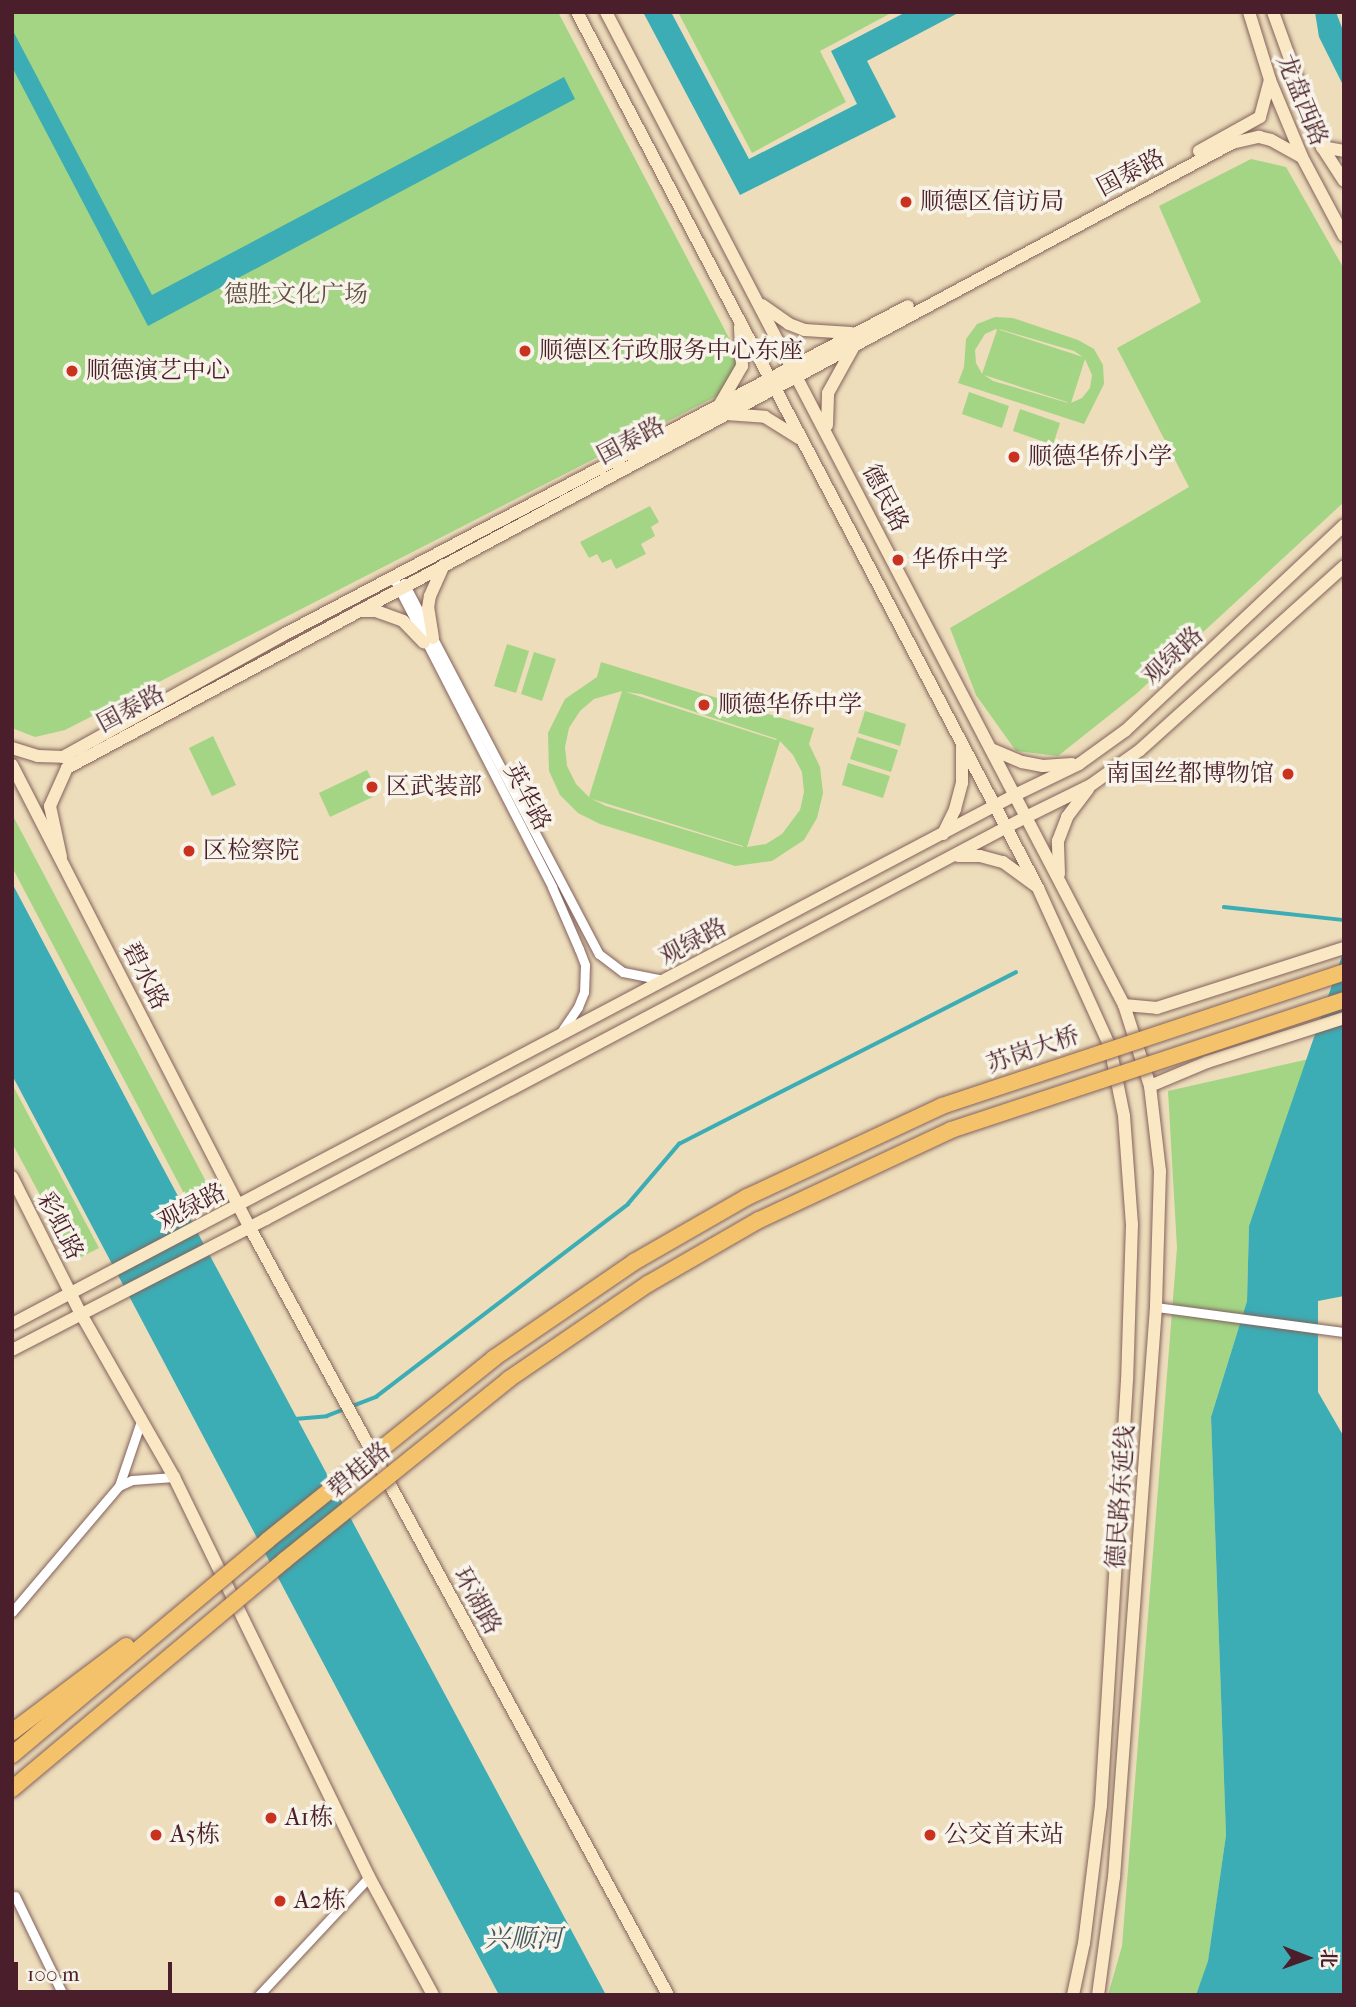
<!DOCTYPE html>
<html>
<head>
<meta charset="utf-8">
<style>
  body { margin:0 }
  #map { position:relative; width:1356px; height:2007px; overflow:hidden; background:#edddbb; font-family:"IM FELL French Canon","Noto Serif SC",serif }
  div>[style] { position:absolute }
  [style*='--x'] { left:calc(var(--x)*1px); top:calc(var(--y)*1px); width:calc(var(--w)*1px); rotate:calc(var(--a)*1deg) }
  .green>* { inset:0; background:#a3d585 }
  .water>* { inset:0; background:#3cadb5 }
  .stream>* { height:3.5px; margin:-1.75px; padding:0 1.75px; transform-origin:1.75px; border-radius:1.75px; background:#3cadb5 }
  .roads { filter:drop-shadow(0 0 2px #83625d) drop-shadow(0 0 2px #83625d) }
  .street>* { height:9px; margin:-4.5px; padding:0 4.5px; transform-origin:4.5px; border-radius:4.5px; background:#fff }
  .secondary>* { height:12px; margin:-6px; padding:0 6px; transform-origin:6px; border-radius:6px; background:#fae7c3 }
  .bridges { filter:drop-shadow(0 0 2px #83625d) drop-shadow(0 0 2px #83625d) }
  .highway-bridge>* { height:16px; margin:-8px; padding:0 8px; transform-origin:8px; border-radius:8px; background:#f3c26a }
  .dots>* { width:19px; height:19px; translate:-50% -50%; box-sizing:border-box; border:4px solid #f7f3e8; border-radius:50% }
  span { translate:-50% -50%; white-space:nowrap; text-align:center; line-height:1.15; -webkit-text-stroke:7px #f7f3e8; paint-order:stroke }
  .street-label { font-size:24px; color:#4a1f2b }
  .poi-label { font-size:24px; color:#4a1f2b }
  .left { translate:0 -50%; text-align:left }
  .right { translate:-100% -50%; text-align:right }
  .park-label { font-size:24px; color:#604c42 }
  .water-label { font-size:26px; color:#445862; font-style:italic }
  .frame { position:absolute; inset:0; border:14px solid #4a1f2b; pointer-events:none }
  .north { position:absolute; left:1272px; top:1923px; width:70px; height:70px; -webkit-text-stroke:5px #f7f3e8; paint-order:stroke; rotate:91deg; font-size:19px; font-weight:700; line-height:28px; text-align:center; color:#4a1f2b }
  .north::after { content:''; display:block; margin:auto; width:24px; height:32px; background:#4a1f2b; clip-path:polygon(50% 0,100% 100%,50% 72%,0 100%) }
  .scale { position:absolute; left:14px; top:1962px; width:158px; height:32px; box-sizing:border-box; border:4px solid #4a1f2b; border-top:0; padding-left:9px; font-size:21px; line-height:24px; white-space:nowrap; color:#4a1f2b; -webkit-text-stroke:5px #f7f3e8; paint-order:stroke }
</style>
</head>
<body>
<div id="map">
  <div class="green">
    <div style="clip-path:polygon(12px 12px,558px 12px,740px 359px,719px 395px,65px 730px,35px 737px,12px 728px)"></div>
    <div style="clip-path:polygon(678px 12px,893px 12px,820px 51px,846px 102px,752px 153px)"></div>
    <div style="clip-path:polygon(1251px 159px,1286px 167px,1344px 269px,1344px 502px,1136px 694px,1058px 756px,1016px 751px,976px 695px,950px 628px,1189px 487px,1117px 348px,1201px 302px,1159px 206px)"></div>
    <div style="clip-path:polygon(evenodd,995px 317px,1013px 318px,1078px 340px,1094px 349px,1103px 365px,1104px 384px,1084px 424px,958px 383px,964px 367px,966px 339px,977px 324px,995px 317px,996px 329px,997px 330px,982px 374px,976px 363px,975px 350px,985px 334px,996px 329px,995px 317px,999px 329px,1074px 351px,1083px 357px,1000px 330px,999px 329px,995px 317px,1085px 359px,1092px 375px,1090px 388px,1082px 398px,1071px 403px,1085px 359px,995px 317px,984px 375px,1067px 402px,1068px 403px,993px 381px,984px 375px)"></div>
    <div style="clip-path:polygon(969px 392px,1009px 406px,1002px 428px,962px 414px)"></div>
    <div style="clip-path:polygon(1020px 409px,1060px 423px,1053px 445px,1013px 431px)"></div>
    <div style="clip-path:polygon(650px 506px,659px 522px,651px 527px,655px 536px,641px 544px,646px 554px,616px 569px,611px 559px,602px 563px,597px 554px,589px 558px,580px 542px)"></div>
    <div style="clip-path:polygon(507px 644px,529px 651px,516px 693px,494px 686px)"></div>
    <div style="clip-path:polygon(534px 652px,556px 659px,542px 701px,521px 694px)"></div>
    <div style="clip-path:polygon(evenodd,601px 662px,814px 728px,809px 744px,820px 767px,823px 793px,817px 818px,804px 840px,772px 861px,735px 866px,600px 824px,578px 813px,560px 795px,549px 771px,548px 733px,565px 699px,597px 677px,601px 662px,622px 691px,589px 797px,576px 784px,567px 766px,565px 747px,569px 728px,580px 711px,594px 699px,622px 691px,601px 662px,626px 692px,641px 694px,777px 739px,776px 740px,626px 692px,601px 662px,780px 741px,793px 755px,802px 772px,804px 792px,800px 810px,782px 834px,766px 844px,747px 847px,780px 741px,601px 662px,592px 799px,743px 846px,743px 847px,606px 806px,592px 799px)"></div>
    <div style="clip-path:polygon(865px 711px,906px 724px,900px 746px,858px 733px)"></div>
    <div style="clip-path:polygon(213px 736px,236px 785px,212px 796px,189px 748px)"></div>
    <div style="clip-path:polygon(857px 737px,898px 750px,891px 772px,850px 759px)"></div>
    <div style="clip-path:polygon(848px 763px,890px 776px,883px 798px,842px 785px)"></div>
    <div style="clip-path:polygon(367px 770px,379px 794px,330px 817px,319px 793px)"></div>
    <div style="clip-path:polygon(12px 814px,211px 1191px,189px 1203px,12px 867px)"></div>
    <div style="clip-path:polygon(1309px 1059px,1249px 1226px,1247px 1301px,1211px 1417px,1226px 1835px,1208px 1962px,1196px 1995px,1108px 1995px,1122px 1946px,1177px 1248px,1168px 1091px)"></div>
    <div style="clip-path:polygon(12px 1084px,99px 1248px,75px 1260px,12px 1143px)"></div>
  </div>
  <div class="water">
    <div style="clip-path:polygon(643px 12px,671px 12px,749px 159px,857px 104px,831px 51px,906px 12px,960px 12px,867px 61px,896px 117px,740px 195px)"></div>
    <div style="clip-path:polygon(1315px 12px,1336px 12px,1344px 33px,1344px 87px,1319px 37px)"></div>
    <div style="clip-path:polygon(12px 29px,152px 295px,564px 77px,575px 99px,148px 326px,12px 67px)"></div>
    <div style="clip-path:polygon(12px 883px,148px 1140px,606px 1995px,499px 1995px,12px 1075px)"></div>
    <div style="clip-path:polygon(1344px 950px,1344px 1296px,1318px 1301px,1318px 1392px,1344px 1437px,1344px 1995px,1196px 1995px,1208px 1961px,1226px 1835px,1211px 1417px,1247px 1301px,1249px 1226px)"></div>
  </div>
  <div class="stream">
    <div style="--x:1224;--y:907;--w:121;--a:6.2"></div>
    <div style="--x:295;--y:1419;--w:32;--a:-5"></div>
    <div style="--x:327;--y:1416;--w:53;--a:-21.2"></div>
    <div style="--x:376;--y:1397;--w:317;--a:-37.4"></div>
    <div style="--x:628;--y:1204;--w:79;--a:-49.6"></div>
    <div style="--x:679;--y:1144;--w:378;--a:-27"></div>
  </div>
  <div class="roads">
    <div class="street">
      <div style="--x:393;--y:577;--w:348;--a:62.8"></div>
      <div style="--x:552;--y:887;--w:68;--a:66.5"></div>
      <div style="--x:579;--y:949;--w:17;--a:69"></div>
      <div style="--x:585;--y:965;--w:27;--a:92"></div>
      <div style="--x:584;--y:992;--w:16;--a:112"></div>
      <div style="--x:578;--y:1007;--w:32;--a:124"></div>
      <div style="--x:404;--y:583;--w:419;--a:62.3"></div>
      <div style="--x:599;--y:954;--w:30;--a:37"></div>
      <div style="--x:623;--y:972;--w:41;--a:11.3"></div>
      <div style="--x:1156;--y:1307;--w:190;--a:7.6"></div>
      <div style="--x:119;--y:1486;--w:14;--a:-25"></div>
      <div style="--x:132;--y:1480;--w:42;--a:-4.1"></div>
      <div style="--x:12;--y:1612;--w:165;--a:-49.7"></div>
      <div style="--x:119;--y:1486;--w:69;--a:-71.3"></div>
      <div style="--x:15;--y:1896;--w:110;--a:64.1"></div>
      <div style="--x:259;--y:1995;--w:161;--a:-47"></div>
    </div>
    <div class="secondary">
      <div style="--x:577;--y:12;--w:990;--a:62.24"></div>
      <div style="--x:1038;--y:888;--w:175;--a:65.6"></div>
      <div style="--x:1110;--y:1047;--w:70;--a:78.5"></div>
      <div style="--x:1124;--y:1116;--w:108;--a:85.8"></div>
      <div style="--x:1132;--y:1224;--w:156;--a:91.8"></div>
      <div style="--x:1127;--y:1380;--w:426;--a:93.5"></div>
      <div style="--x:1101;--y:1805;--w:139;--a:97"></div>
      <div style="--x:1084;--y:1943;--w:53;--a:101.9"></div>
      <div style="--x:606;--y:12;--w:1120;--a:62.45"></div>
      <div style="--x:1124;--y:1005;--w:85;--a:72.2"></div>
      <div style="--x:1150;--y:1086;--w:86;--a:83.3"></div>
      <div style="--x:1160;--y:1171;--w:136;--a:91.7"></div>
      <div style="--x:1156;--y:1307;--w:572;--a:94.21"></div>
      <div style="--x:1114;--y:1877;--w:119;--a:97.7"></div>
      <div style="--x:1249;--y:12;--w:71;--a:72.8"></div>
      <div style="--x:1270;--y:80;--w:83;--a:67.4"></div>
      <div style="--x:1302;--y:157;--w:89;--a:62"></div>
      <div style="--x:1273;--y:12;--w:144;--a:70.1"></div>
      <div style="--x:1322;--y:147;--w:40;--a:57.1"></div>
      <div style="--x:1322;--y:147;--w:22;--a:10"></div>
      <div style="--x:1199;--y:151;--w:70;--a:-29.1"></div>
      <div style="--x:1260;--y:117;--w:38;--a:-75"></div>
      <div style="--x:762;--y:305;--w:33;--a:35"></div>
      <div style="--x:789;--y:324;--w:17;--a:21"></div>
      <div style="--x:805;--y:330;--w:46;--a:3.7"></div>
      <div style="--x:720;--y:404;--w:44;--a:-59.9"></div>
      <div style="--x:742;--y:366;--w:39;--a:-93"></div>
      <div style="--x:726;--y:414;--w:39;--a:4"></div>
      <div style="--x:765;--y:417;--w:40;--a:32"></div>
      <div style="--x:827;--y:425;--w:32;--a:-88"></div>
      <div style="--x:828;--y:393;--w:54;--a:-61"></div>
      <div style="--x:360;--y:611;--w:16;--a:0"></div>
      <div style="--x:376;--y:611;--w:29;--a:20"></div>
      <div style="--x:403;--y:621;--w:30;--a:46"></div>
      <div style="--x:433;--y:638;--w:30;--a:-99"></div>
      <div style="--x:428;--y:608;--w:12;--a:-81"></div>
      <div style="--x:430;--y:596;--w:34;--a:-66"></div>
      <div style="--x:12;--y:748;--w:27;--a:17"></div>
      <div style="--x:38;--y:756;--w:25;--a:2"></div>
      <div style="--x:63;--y:757;--w:252;--a:-29"></div>
      <div style="--x:283;--y:635;--w:706;--a:-27.76"></div>
      <div style="--x:991;--y:749;--w:34;--a:23"></div>
      <div style="--x:1022;--y:762;--w:21;--a:11"></div>
      <div style="--x:1043;--y:766;--w:29;--a:-4"></div>
      <div style="--x:12;--y:765;--w:521;--a:62.8"></div>
      <div style="--x:250;--y:1228;--w:874;--a:61.41"></div>
      <div style="--x:943;--y:834;--w:28;--a:-64"></div>
      <div style="--x:955;--y:809;--w:27;--a:-75"></div>
      <div style="--x:962;--y:783;--w:36;--a:-90"></div>
      <div style="--x:958;--y:856;--w:22;--a:0"></div>
      <div style="--x:980;--y:856;--w:24;--a:15"></div>
      <div style="--x:1003;--y:862;--w:41;--a:36"></div>
      <div style="--x:61;--y:857;--w:52;--a:-102.2"></div>
      <div style="--x:50;--y:806;--w:42;--a:-65.9"></div>
      <div style="--x:67;--y:768;--w:1322;--a:-28.21"></div>
      <div style="--x:1232;--y:143;--w:28;--a:-13"></div>
      <div style="--x:1259;--y:137;--w:12;--a:14"></div>
      <div style="--x:1271;--y:140;--w:35;--a:29"></div>
      <div style="--x:1059;--y:874;--w:33;--a:-92"></div>
      <div style="--x:1058;--y:841;--w:26;--a:-69"></div>
      <div style="--x:1067;--y:817;--w:35;--a:-53"></div>
      <div style="--x:1124;--y:1005;--w:33;--a:5"></div>
      <div style="--x:1157;--y:1008;--w:196;--a:-17.8"></div>
      <div style="--x:1150;--y:1086;--w:62;--a:-22.8"></div>
      <div style="--x:1207;--y:1062;--w:144;--a:-17.8"></div>
      <div style="--x:12;--y:1177;--w:153;--a:63.3"></div>
      <div style="--x:81;--y:1314;--w:188;--a:60.3"></div>
      <div style="--x:174;--y:1477;--w:445;--a:64"></div>
      <div style="--x:369;--y:1877;--w:134;--a:61.5"></div>
      <div style="--x:12;--y:1324;--w:1134;--a:-27.81"></div>
      <div style="--x:1015;--y:795;--w:71;--a:-25.8"></div>
      <div style="--x:1079;--y:764;--w:57;--a:-35.7"></div>
      <div style="--x:1125;--y:731;--w:301;--a:-43.2"></div>
      <div style="--x:12;--y:1350;--w:286;--a:-27.3"></div>
      <div style="--x:266;--y:1219;--w:860;--a:-27.88"></div>
      <div style="--x:1026;--y:817;--w:72;--a:-26.2"></div>
      <div style="--x:1091;--y:785;--w:60;--a:-35.5"></div>
      <div style="--x:1140;--y:750;--w:275;--a:-42"></div>
    </div>
  </div>
  <div class="bridges">
    <div class="highway-bridge">
      <div style="--x:12;--y:1732;--w:143;--a:-37"></div>
      <div style="--x:12;--y:1755;--w:334;--a:-40"></div>
      <div style="--x:268;--y:1540;--w:290;--a:-38.8"></div>
      <div style="--x:494;--y:1358;--w:170;--a:-34.4"></div>
      <div style="--x:634;--y:1262;--w:130;--a:-29.9"></div>
      <div style="--x:747;--y:1197;--w:215;--a:-25"></div>
      <div style="--x:942;--y:1106;--w:424;--a:-18.4"></div>
      <div style="--x:12;--y:1789;--w:356;--a:-40"></div>
      <div style="--x:285;--y:1560;--w:288;--a:-38.9"></div>
      <div style="--x:509;--y:1379;--w:168;--a:-34.4"></div>
      <div style="--x:648;--y:1284;--w:128;--a:-30"></div>
      <div style="--x:759;--y:1220;--w:212;--a:-25.1"></div>
      <div style="--x:951;--y:1130;--w:414;--a:-18.3"></div>
    </div>
  </div>
  <div class="dots">
    <div style="left:906px;top:202px;background:#c8321e"></div>
    <div style="left:525px;top:351px;background:#c8321e"></div>
    <div style="left:72px;top:371px;background:#c8321e"></div>
    <div style="left:1014px;top:457px;background:#c8321e"></div>
    <div style="left:898px;top:560px;background:#c8321e"></div>
    <div style="left:704px;top:705px;background:#c8321e"></div>
    <div style="left:1288px;top:774px;background:#c8321e"></div>
    <div style="left:372px;top:787px;background:#c8321e"></div>
    <div style="left:189px;top:851px;background:#c8321e"></div>
    <div style="left:271px;top:1818px;background:#c8321e"></div>
    <div style="left:156px;top:1835px;background:#c8321e"></div>
    <div style="left:930px;top:1835px;background:#c8321e"></div>
    <div style="left:280px;top:1901px;background:#c8321e"></div>
  </div>
  <div class="street-label">
    <span style="left:1302px;top:100px;rotate:68deg">龙盘西路</span>
    <span style="left:1131px;top:173px;rotate:-28deg">国泰路</span>
    <span style="left:631px;top:441px;rotate:-28deg">国泰路</span>
    <span style="left:885px;top:498px;rotate:63deg">德民路</span>
    <span style="left:1173px;top:656px;rotate:-43deg">观绿路</span>
    <span style="left:131px;top:709px;rotate:-28deg">国泰路</span>
    <span style="left:527px;top:797px;rotate:62deg">英华路</span>
    <span style="left:693px;top:942px;rotate:-28deg">观绿路</span>
    <span style="left:145px;top:976px;rotate:63deg">碧水路</span>
    <span style="left:1033px;top:1050px;rotate:-19deg">苏岗大桥</span>
    <span style="left:192px;top:1207px;rotate:-28deg">观绿路</span>
    <span style="left:60px;top:1226px;rotate:63deg">彩虹路</span>
    <span style="left:359px;top:1470px;rotate:-39deg">碧桂路</span>
    <span style="left:1121px;top:1497px;rotate:-86deg">德民路东延线</span>
    <span style="left:477px;top:1601px;rotate:61deg">环湖路</span>
  </div>
  <div class="poi-label">
    <span class="left" style="left:920px;top:202px">顺德区信访局</span>
    <span class="left" style="left:539px;top:351px">顺德区行政服务中心东座</span>
    <span class="left" style="left:86px;top:371px">顺德演艺中心</span>
    <span class="left" style="left:1028px;top:457px">顺德华侨小学</span>
    <span class="left" style="left:912px;top:560px">华侨中学</span>
    <span class="left" style="left:718px;top:705px">顺德华侨中学</span>
    <span class="right" style="left:1274px;top:774px">南国丝都博物馆</span>
    <span class="left" style="left:386px;top:787px">区武装部</span>
    <span class="left" style="left:203px;top:851px">区检察院</span>
    <span class="left" style="left:285px;top:1818px">A1栋</span>
    <span class="left" style="left:170px;top:1835px">A5栋</span>
    <span class="left" style="left:944px;top:1835px">公交首末站</span>
    <span class="left" style="left:294px;top:1901px">A2栋</span>
  </div>
  <div class="park-label">
    <span style="left:296px;top:295px">德胜文化广场</span>
  </div>
  <div class="water-label">
    <span style="left:523px;top:1939px">兴顺河</span>
  </div>
  <div class="frame"></div>
  <div class="north">北</div>
  <div class="scale">100 m</div>
</div>
</body>
</html>
